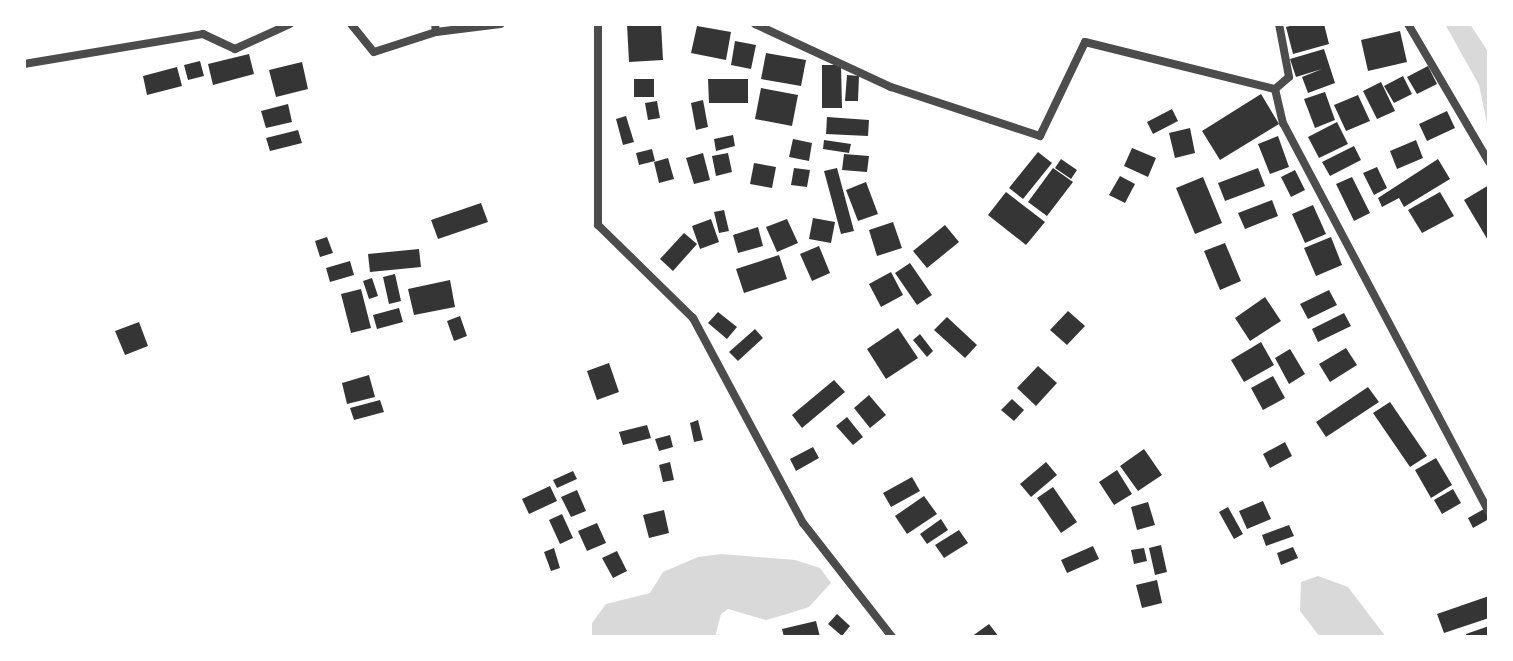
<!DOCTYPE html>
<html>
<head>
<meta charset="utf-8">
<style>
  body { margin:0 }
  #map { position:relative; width:1513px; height:661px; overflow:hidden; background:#fff; font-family:Barlow,sans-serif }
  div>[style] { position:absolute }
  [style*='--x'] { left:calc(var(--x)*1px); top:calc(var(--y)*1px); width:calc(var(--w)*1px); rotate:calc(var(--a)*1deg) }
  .water>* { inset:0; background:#d9d9d9 }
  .building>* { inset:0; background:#353535 }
  .minor>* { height:8px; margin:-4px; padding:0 4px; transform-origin:4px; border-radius:4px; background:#4c4c4c }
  span { translate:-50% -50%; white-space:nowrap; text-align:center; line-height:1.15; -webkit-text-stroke:6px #fff; paint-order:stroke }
  .frame { position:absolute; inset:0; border:26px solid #fff; pointer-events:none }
</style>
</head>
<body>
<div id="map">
  <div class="water">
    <div style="clip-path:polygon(1445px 24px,1470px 24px,1489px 53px,1489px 133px,1479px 85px)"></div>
    <div style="clip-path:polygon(721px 554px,795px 560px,820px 568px,831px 583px,809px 607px,787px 614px,766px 620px,728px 609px,721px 614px,715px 637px,592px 637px,592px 623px,606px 604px,650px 593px,663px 572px,698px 557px)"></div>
    <div style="clip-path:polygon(1318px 576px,1348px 587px,1386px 637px,1320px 637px,1300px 611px,1301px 582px)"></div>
  </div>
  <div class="building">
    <div style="clip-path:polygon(627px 24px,661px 24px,663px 60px,629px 62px)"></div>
    <div style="clip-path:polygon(1297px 24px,1324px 24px,1329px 44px,1293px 54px,1286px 27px)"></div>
    <div style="clip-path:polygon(697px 26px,731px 32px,726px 60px,691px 53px)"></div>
    <div style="clip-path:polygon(1400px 31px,1407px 62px,1368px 71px,1361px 40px)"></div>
    <div style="clip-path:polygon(735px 41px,756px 45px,751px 69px,731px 65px)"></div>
    <div style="clip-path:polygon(1324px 49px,1335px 83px,1308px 93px,1302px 77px,1322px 69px,1296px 77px,1290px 59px)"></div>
    <div style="clip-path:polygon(766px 53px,806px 60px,801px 86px,761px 79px)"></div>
    <div style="clip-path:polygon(249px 54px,254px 74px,213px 85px,208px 64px)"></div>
    <div style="clip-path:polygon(200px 61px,204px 76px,188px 80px,184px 65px)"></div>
    <div style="clip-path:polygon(302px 62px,308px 89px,276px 97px,269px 70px)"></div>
    <div style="clip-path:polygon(822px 65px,841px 65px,842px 108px,822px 108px)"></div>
    <div style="clip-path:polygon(1428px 66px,1437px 84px,1417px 94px,1407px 77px)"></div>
    <div style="clip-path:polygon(177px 67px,182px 86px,147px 95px,143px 76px)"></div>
    <div style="clip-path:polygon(847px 75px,859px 76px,858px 101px,845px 101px)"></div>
    <div style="clip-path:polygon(1403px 76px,1412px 94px,1394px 103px,1384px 86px)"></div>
    <div style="clip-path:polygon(634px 79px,654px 79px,654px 97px,634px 97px)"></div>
    <div style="clip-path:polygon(708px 79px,748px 79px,748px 103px,709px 103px)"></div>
    <div style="clip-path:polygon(1381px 82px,1395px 111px,1377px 119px,1363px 91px)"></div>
    <div style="clip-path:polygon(761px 88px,798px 95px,792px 126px,755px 119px)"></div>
    <div style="clip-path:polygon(1325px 92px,1335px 120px,1315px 128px,1304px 99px)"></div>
    <div style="clip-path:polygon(1261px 94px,1279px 124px,1220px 160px,1202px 131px)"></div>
    <div style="clip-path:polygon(1358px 95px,1370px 121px,1346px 131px,1334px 105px)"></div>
    <div style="clip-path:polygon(703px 100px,708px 127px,696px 130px,691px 103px)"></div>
    <div style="clip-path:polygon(657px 101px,660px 118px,648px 120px,645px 103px)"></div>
    <div style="clip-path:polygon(288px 104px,292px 122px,266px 128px,261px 111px)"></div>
    <div style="clip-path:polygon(1172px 109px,1178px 121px,1153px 134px,1147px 122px)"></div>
    <div style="clip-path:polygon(1447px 111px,1455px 128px,1427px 141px,1419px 124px)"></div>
    <div style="clip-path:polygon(626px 116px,634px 142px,623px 145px,616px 119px)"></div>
    <div style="clip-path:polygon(827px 117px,869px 120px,868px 136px,826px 134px)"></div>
    <div style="clip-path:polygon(1337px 122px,1348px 144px,1319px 158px,1308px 137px)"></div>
    <div style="clip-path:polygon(1190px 128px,1195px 153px,1175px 158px,1169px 133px)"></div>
    <div style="clip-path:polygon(298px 130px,302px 143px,270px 151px,266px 138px)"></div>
    <div style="clip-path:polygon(733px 135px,735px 146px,716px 151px,714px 139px)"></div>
    <div style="clip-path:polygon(1278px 136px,1289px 167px,1270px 174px,1258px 144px)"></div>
    <div style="clip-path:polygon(793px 139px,812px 143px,809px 161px,789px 157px)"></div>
    <div style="clip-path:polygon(824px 140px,851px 144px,849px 153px,823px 149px)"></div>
    <div style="clip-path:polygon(1416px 140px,1423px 158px,1397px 169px,1390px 151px)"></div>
    <div style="clip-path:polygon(1354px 146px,1361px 160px,1330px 176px,1322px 162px)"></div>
    <div style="clip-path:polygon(1132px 148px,1156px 158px,1148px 177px,1124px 166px)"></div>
    <div style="clip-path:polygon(652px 149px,655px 161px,639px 165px,636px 153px)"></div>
    <div style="clip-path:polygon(1038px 152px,1052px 163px,1023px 199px,1009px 188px)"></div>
    <div style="clip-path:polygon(703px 153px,710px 180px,694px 184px,686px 158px)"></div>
    <div style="clip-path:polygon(728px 153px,732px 172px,716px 176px,712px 156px)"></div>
    <div style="clip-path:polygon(844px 154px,869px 156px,867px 172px,842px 170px)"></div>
    <div style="clip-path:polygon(668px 158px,674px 179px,659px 183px,654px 162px)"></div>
    <div style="clip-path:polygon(1061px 159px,1077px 170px,1071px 179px,1055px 168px)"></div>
    <div style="clip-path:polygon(1438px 159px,1450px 179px,1404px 207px,1399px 198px,1382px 207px,1378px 198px)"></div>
    <div style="clip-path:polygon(754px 163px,776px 167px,772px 188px,750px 184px)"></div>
    <div style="clip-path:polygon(1377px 167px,1387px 188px,1374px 195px,1363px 173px)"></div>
    <div style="clip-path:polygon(794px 168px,810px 170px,807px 187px,791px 185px)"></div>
    <div style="clip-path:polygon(837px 168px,854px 231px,841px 234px,824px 171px)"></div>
    <div style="clip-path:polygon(1053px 168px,1073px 182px,1047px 216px,1028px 202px)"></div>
    <div style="clip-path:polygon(1258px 168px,1265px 186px,1225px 201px,1218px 183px)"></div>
    <div style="clip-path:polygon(1295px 170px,1305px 190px,1291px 197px,1281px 177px)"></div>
    <div style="clip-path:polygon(1120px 176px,1135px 184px,1125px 203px,1109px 195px)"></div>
    <div style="clip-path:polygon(1203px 177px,1222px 223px,1195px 234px,1176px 188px)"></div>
    <div style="clip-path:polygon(1352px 177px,1370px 213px,1354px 221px,1336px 184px)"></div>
    <div style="clip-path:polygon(866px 182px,878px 214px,858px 221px,846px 190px)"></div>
    <div style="clip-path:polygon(1489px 185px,1489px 242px,1464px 200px)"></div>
    <div style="clip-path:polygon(1006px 192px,1045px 222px,1026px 245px,988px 215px)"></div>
    <div style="clip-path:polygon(1440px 192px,1454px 216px,1422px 233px,1408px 210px)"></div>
    <div style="clip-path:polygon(1272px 200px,1278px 216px,1245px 229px,1238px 213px)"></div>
    <div style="clip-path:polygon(481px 203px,488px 222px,438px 239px,431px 220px)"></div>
    <div style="clip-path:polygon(1313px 205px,1326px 234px,1305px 243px,1292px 214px)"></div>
    <div style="clip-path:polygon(724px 210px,729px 231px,719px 233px,714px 212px)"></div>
    <div style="clip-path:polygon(813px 218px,835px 222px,831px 243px,809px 239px)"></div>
    <div style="clip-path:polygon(711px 219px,719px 242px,700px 249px,692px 226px)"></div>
    <div style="clip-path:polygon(787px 219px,798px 243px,777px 252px,766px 227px)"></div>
    <div style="clip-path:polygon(893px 222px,902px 248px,877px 256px,869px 230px)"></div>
    <div style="clip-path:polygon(945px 225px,959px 242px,927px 268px,913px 251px)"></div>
    <div style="clip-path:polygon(758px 227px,763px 246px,738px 253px,733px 235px)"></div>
    <div style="clip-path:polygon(684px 233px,697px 244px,673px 271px,660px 259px)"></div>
    <div style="clip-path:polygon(327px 237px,333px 253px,320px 257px,315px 241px)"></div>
    <div style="clip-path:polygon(1331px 237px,1342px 265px,1316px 276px,1304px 248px)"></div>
    <div style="clip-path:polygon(1225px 243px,1241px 281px,1220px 290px,1204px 251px)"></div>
    <div style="clip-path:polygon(819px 246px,830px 273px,812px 281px,800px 254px)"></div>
    <div style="clip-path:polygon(419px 249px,421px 267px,370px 272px,368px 254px)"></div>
    <div style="clip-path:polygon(779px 255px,787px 279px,744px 293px,736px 269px)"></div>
    <div style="clip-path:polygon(350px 261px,354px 275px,330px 282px,326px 268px)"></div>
    <div style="clip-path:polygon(910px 263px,932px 295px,917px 305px,895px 273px)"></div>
    <div style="clip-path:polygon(891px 272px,903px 295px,881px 307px,869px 284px)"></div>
    <div style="clip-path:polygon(395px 274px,401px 301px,389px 304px,383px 277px)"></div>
    <div style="clip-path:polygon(372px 278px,378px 296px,369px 299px,363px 281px)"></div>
    <div style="clip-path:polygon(450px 280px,455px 307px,414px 315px,408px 289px)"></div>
    <div style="clip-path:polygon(361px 289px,371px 328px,351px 333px,341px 294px)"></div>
    <div style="clip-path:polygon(1329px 290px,1337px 305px,1308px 319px,1300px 304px)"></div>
    <div style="clip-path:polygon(1265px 297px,1281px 321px,1250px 341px,1235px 318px)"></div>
    <div style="clip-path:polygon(399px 308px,403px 322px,377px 329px,373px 315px)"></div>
    <div style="clip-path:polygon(1068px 311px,1085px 326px,1067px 345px,1050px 330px)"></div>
    <div style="clip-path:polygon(718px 312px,737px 327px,727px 339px,708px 323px)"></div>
    <div style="clip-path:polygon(1344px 313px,1351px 326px,1318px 342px,1312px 329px)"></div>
    <div style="clip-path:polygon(460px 316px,467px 336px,454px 341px,447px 321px)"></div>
    <div style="clip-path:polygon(947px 317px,977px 345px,965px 358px,934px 330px)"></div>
    <div style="clip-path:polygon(139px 322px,148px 346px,125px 355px,115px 331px)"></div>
    <div style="clip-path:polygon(898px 328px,918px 358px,886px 379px,867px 349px)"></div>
    <div style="clip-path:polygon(755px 329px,763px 338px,738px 361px,729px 352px)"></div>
    <div style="clip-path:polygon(920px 334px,933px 351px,927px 357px,913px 340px)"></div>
    <div style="clip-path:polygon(1261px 342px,1274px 365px,1244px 382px,1231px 360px)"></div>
    <div style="clip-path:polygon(1346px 348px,1357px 365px,1330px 382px,1319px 364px)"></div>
    <div style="clip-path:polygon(1290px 349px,1305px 374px,1289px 384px,1275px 358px)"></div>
    <div style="clip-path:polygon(609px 363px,619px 392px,597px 400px,587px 371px)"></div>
    <div style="clip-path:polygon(1038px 366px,1057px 383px,1036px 406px,1017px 388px)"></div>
    <div style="clip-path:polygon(369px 375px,375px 397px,347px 404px,342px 383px)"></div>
    <div style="clip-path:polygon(1273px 376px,1285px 398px,1263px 410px,1251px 388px)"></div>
    <div style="clip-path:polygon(834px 380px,845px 392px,802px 428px,792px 415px)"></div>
    <div style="clip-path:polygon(1368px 387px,1379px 402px,1326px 437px,1316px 422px)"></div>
    <div style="clip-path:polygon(869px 395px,886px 415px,870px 428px,854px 408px)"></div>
    <div style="clip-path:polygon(1012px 399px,1024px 410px,1014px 421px,1001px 410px)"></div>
    <div style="clip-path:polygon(380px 400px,384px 412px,354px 420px,350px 408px)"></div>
    <div style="clip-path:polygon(1390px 402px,1427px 456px,1410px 467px,1373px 413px)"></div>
    <div style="clip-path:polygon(847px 417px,863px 437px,853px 445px,836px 426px)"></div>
    <div style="clip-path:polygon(698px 420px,703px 440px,694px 442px,690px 423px)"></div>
    <div style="clip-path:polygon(647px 425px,651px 438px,623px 445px,619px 432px)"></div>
    <div style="clip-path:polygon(670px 435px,673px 447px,659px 451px,655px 439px)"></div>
    <div style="clip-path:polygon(1285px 442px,1292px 456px,1270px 468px,1263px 454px)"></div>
    <div style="clip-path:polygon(813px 447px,819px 458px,796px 471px,790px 459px)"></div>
    <div style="clip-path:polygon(1144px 449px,1162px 475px,1138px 491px,1120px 466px)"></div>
    <div style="clip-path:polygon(1436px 458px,1452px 485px,1431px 498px,1415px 470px)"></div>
    <div style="clip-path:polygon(670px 462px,674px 480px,663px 482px,659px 465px)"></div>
    <div style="clip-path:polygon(1046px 462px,1057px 475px,1031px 497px,1020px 484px)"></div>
    <div style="clip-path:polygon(1117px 470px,1132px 494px,1114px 505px,1099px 482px)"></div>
    <div style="clip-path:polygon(573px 471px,577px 479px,557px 488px,553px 480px)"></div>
    <div style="clip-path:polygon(912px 477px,920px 491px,891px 507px,883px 493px)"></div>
    <div style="clip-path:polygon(550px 486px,557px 501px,529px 514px,522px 499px)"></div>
    <div style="clip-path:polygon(1053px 487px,1077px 522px,1061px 533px,1037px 498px)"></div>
    <div style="clip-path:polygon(1453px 489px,1461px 503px,1442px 514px,1434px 500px)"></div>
    <div style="clip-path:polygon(577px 490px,586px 511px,571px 517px,561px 497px)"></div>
    <div style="clip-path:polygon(924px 496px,937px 514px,907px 534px,895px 516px)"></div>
    <div style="clip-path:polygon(1263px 501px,1271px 519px,1247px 529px,1239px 511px)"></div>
    <div style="clip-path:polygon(1148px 502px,1155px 525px,1137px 530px,1131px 507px)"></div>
    <div style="clip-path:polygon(1228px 507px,1243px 534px,1234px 539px,1219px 512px)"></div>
    <div style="clip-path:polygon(1484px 509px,1489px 519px,1473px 528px,1468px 518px)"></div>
    <div style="clip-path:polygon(664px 510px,669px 533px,649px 538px,643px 515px)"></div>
    <div style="clip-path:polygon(562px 514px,573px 538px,560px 544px,549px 520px)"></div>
    <div style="clip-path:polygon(941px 519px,948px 530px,927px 544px,920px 534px)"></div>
    <div style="clip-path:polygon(597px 523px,606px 543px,587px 551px,578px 531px)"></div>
    <div style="clip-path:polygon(1289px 525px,1294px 536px,1266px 546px,1262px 535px)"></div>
    <div style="clip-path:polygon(959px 530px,968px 543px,944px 558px,935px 545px)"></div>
    <div style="clip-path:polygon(1161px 545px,1167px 572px,1155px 575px,1149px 548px)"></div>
    <div style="clip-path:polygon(1093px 546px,1099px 559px,1067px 573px,1061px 560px)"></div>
    <div style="clip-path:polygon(1293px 547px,1298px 558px,1281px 565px,1277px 553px)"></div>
    <div style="clip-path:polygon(554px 548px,560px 568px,551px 571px,544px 552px)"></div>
    <div style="clip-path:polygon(1144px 548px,1147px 561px,1134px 564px,1131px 550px)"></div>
    <div style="clip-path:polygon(617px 551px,627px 571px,613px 578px,602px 558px)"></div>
    <div style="clip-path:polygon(1157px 580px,1162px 603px,1142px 608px,1136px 585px)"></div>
    <div style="clip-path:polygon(1489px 596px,1489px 618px,1444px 633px,1437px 614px)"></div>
    <div style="clip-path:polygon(837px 614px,850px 626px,842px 636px,828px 624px)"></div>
    <div style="clip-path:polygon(816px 621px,820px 637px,784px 637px,782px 629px)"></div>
    <div style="clip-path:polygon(989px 624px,999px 637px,971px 637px)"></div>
    <div style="clip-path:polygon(1489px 626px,1489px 637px,1467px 637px,1466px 634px)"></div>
  </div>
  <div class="minor">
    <div style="--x:351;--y:24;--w:36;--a:51"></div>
    <div style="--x:374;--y:52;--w:65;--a:-17.9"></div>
    <div style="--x:435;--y:24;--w:8;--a:83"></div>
    <div style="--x:436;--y:32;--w:65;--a:-7"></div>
    <div style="--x:598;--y:24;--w:201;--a:90"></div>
    <div style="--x:598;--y:225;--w:133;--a:44.4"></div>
    <div style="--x:693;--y:318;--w:233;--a:61.8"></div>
    <div style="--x:803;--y:523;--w:145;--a:52"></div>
    <div style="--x:755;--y:24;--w:150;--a:24.9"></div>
    <div style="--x:891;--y:87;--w:157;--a:18.2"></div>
    <div style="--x:1040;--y:136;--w:104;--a:-64.4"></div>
    <div style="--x:1085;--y:42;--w:196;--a:13.9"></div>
    <div style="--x:1279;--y:24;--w:54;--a:79.3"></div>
    <div style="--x:1289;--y:77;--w:18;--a:139"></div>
    <div style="--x:1275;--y:89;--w:35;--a:77"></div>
    <div style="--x:1283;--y:123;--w:440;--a:62.1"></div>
    <div style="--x:1408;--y:24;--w:160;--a:59.6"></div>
    <div style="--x:24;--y:64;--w:181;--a:-9.5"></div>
    <div style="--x:203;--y:34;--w:35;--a:25"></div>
    <div style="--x:235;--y:49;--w:60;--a:-24.4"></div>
  </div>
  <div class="frame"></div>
</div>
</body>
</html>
